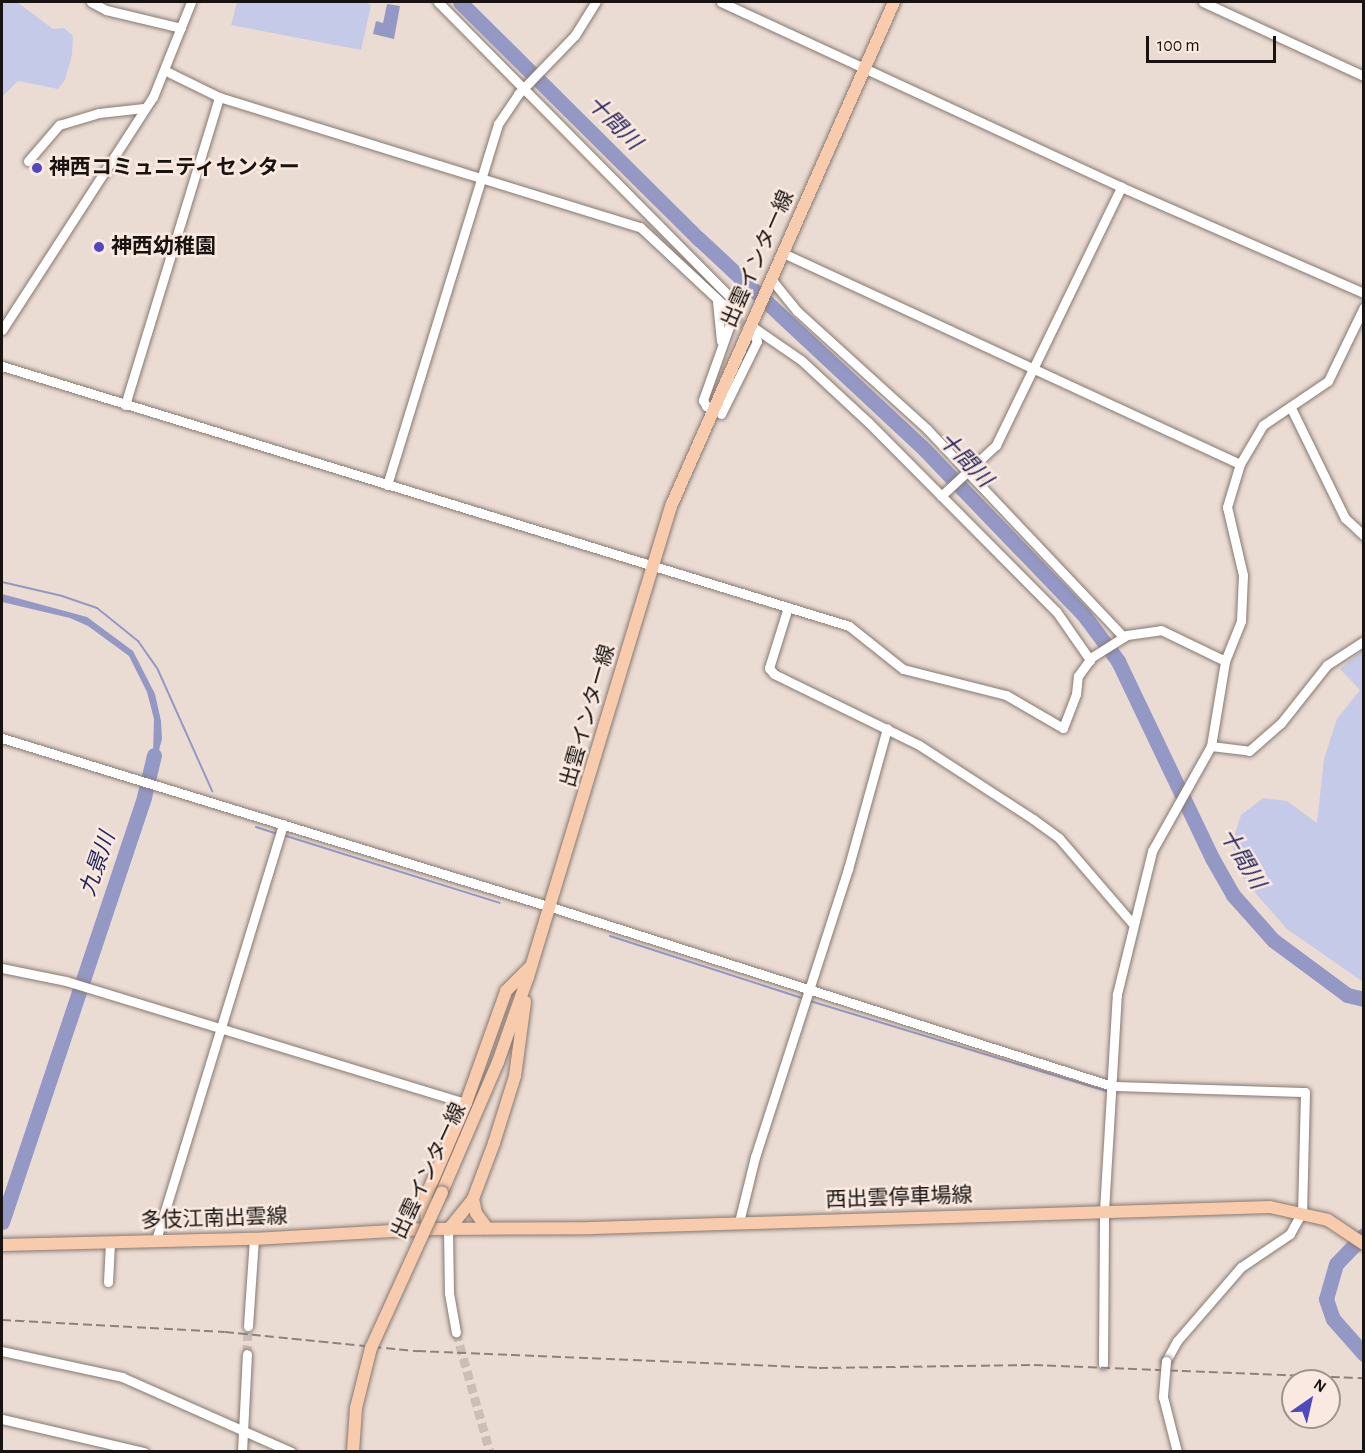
<!DOCTYPE html>
<html>
<head>
<meta charset="utf-8">
<style>
  body { margin:0 }
  #map { position:relative; width:1365px; height:1453px; overflow:hidden; background:#ebdcd3; font-family:"Alegreya Sans","Noto Sans JP",sans-serif }
  div>[style] { position:absolute }
  [style*='--x'] { left:calc(var(--x)*1px); top:calc(var(--y)*1px); width:calc(var(--w)*1px); rotate:calc(var(--a)*1deg) }
  .green>* { inset:0; background:#c6cae9 }
  .water>* { inset:0; background:#9498c5 }
  .stream>* { height:2px; margin:-1px; padding:0 1px; transform-origin:1px; border-radius:1px; background:#9498c5 }
  .river>* { height:15px; margin:-7.5px; padding:0 7.5px; transform-origin:7.5px; border-radius:7.5px; background:#9498c5 }
  .minor-tunnel>* { height:9px; margin-top:-4.5px; transform-origin:0; background:repeating-linear-gradient(90deg,#cbbeb6 0 9px,transparent 0 13.5px) }
  .roads { filter:drop-shadow(0 0 2px #867971) drop-shadow(0 0 2px #867971) }
  .minor>* { height:9px; margin:-4.5px; padding:0 4.5px; transform-origin:4.5px; border-radius:4.5px; background:#fff }
  .major>* { height:12px; margin:-6px; padding:0 6px; transform-origin:6px; border-radius:6px; background:#f9cbad }
  .rail>* { height:2px; margin-top:-1px; transform-origin:0; background:repeating-linear-gradient(90deg,#8c827b 0 9px,transparent 0 13.5px) }
  .bridges { filter:drop-shadow(0 0 2px #867971) drop-shadow(0 0 2px #867971) }
  .minor-bridge>* { height:9px; margin:-4.5px; padding:0 4.5px; transform-origin:4.5px; border-radius:4.5px; background:#fff }
  .major-bridge>* { height:12px; margin:-6px; padding:0 6px; transform-origin:6px; border-radius:6px; background:#f9cbad }
  .dots>* { width:16px; height:16px; translate:-50% -50%; box-sizing:border-box; border:3px solid #f9e9e0; border-radius:50% }
  span { translate:-50% -50%; white-space:nowrap; text-align:center; line-height:1.15; -webkit-text-stroke:5px #f9e9e0; paint-order:stroke }
  .poi-label { font-size:21px; color:#181310; font-weight:700 }
  .left { translate:0 -50%; text-align:left }
  .street-label { font-size:21px; color:#181310 }
  .water-label { font-size:22px; color:#26255c; font-style:italic }
  .frame { position:absolute; inset:0; border:3px solid #181310; pointer-events:none }
  .north { position:absolute; left:1281px; top:1369px; width:60px; height:60px; box-sizing:border-box; background:#f9e9e0; border:2px solid #9f938d; border-radius:50%; rotate:34deg; font-size:16px; font-weight:700; line-height:24px; text-align:center; color:#181310 }
  .north::after { content:''; display:block; margin:auto; width:21px; height:27px; background:#4f48be; clip-path:polygon(50% 0,100% 100%,50% 72%,0 100%) }
  .scale { position:absolute; left:1146px; top:36px; width:130px; height:27px; box-sizing:border-box; border:3px solid #181310; border-top:0; padding-left:8px; font-size:18px; line-height:21px; white-space:nowrap; color:#181310; -webkit-text-stroke:4px #f9e9e0; paint-order:stroke }
</style>
</head>
<body>
<div id="map">
  <div class="green">
    <div style="clip-path:polygon(2px 2px,17px 2px,53px 29px,64px 28px,73px 36px,72px 55px,65px 80px,58px 89px,18px 81px,2px 97px)"></div>
    <div style="clip-path:polygon(237px 2px,367px 2px,371px 6px,361px 50px,231px 25px)"></div>
    <div style="clip-path:polygon(1363px 650px,1363px 982px,1287px 929px,1244px 880px,1232px 843px,1241px 815px,1263px 798px,1287px 801px,1317px 823px,1324px 759px,1337px 719px,1360px 690px,1340px 669px)"></div>
  </div>
  <div class="water">
    <div style="clip-path:polygon(387px 4px,400px 6px,394px 39px,373px 34px,376px 21px,383px 23px)"></div>
    <div style="clip-path:polygon(2px 594px,87px 617px,133px 651px,155px 694px,161px 721px,162px 739px,152px 776px,147px 775px,153px 756px,154px 719px,147px 692px,129px 656px,88px 626px,70px 618px,2px 602px)"></div>
  </div>
  <div class="stream">
    <div style="--x:2;--y:582;--w:62;--a:13.1"></div>
    <div style="--x:62;--y:596;--w:37;--a:19"></div>
    <div style="--x:97;--y:608;--w:53;--a:38.8"></div>
    <div style="--x:138;--y:641;--w:35;--a:55"></div>
    <div style="--x:158;--y:670;--w:133;--a:65.9"></div>
    <div style="--x:256;--y:827;--w:22;--a:18"></div>
    <div style="--x:283;--y:835;--w:227;--a:17.4"></div>
    <div style="--x:610;--y:936;--w:205;--a:17.9"></div>
    <div style="--x:810;--y:1001;--w:313;--a:16.9"></div>
  </div>
  <div class="river">
    <div style="--x:460;--y:2;--w:337;--a:44.8"></div>
    <div style="--x:699;--y:239;--w:309;--a:43"></div>
    <div style="--x:925;--y:450;--w:228;--a:46.1"></div>
    <div style="--x:1083;--y:614;--w:59;--a:53.3"></div>
    <div style="--x:1118;--y:661;--w:218;--a:64.5"></div>
    <div style="--x:1212;--y:858;--w:43;--a:60.4"></div>
    <div style="--x:1233;--y:895;--w:60;--a:48.4"></div>
    <div style="--x:1273;--y:940;--w:92;--a:36.6"></div>
    <div style="--x:1347;--y:995;--w:17;--a:13"></div>
    <div style="--x:2;--y:1222;--w:448;--a:-71.5"></div>
    <div style="--x:144;--y:797;--w:43;--a:-76.6"></div>
    <div style="--x:1364;--y:1235;--w:40;--a:134"></div>
    <div style="--x:1336;--y:1264;--w:36;--a:106"></div>
    <div style="--x:1326;--y:1299;--w:21;--a:71"></div>
    <div style="--x:1333;--y:1319;--w:47;--a:48.5"></div>
  </div>
  <div class="minor-tunnel">
    <div style="--x:728;--y:309;--w:35;--a:46"></div>
    <div style="--x:456;--y:1332;--w:125;--a:74.2"></div>
    <div style="--x:247;--y:1354;--w:28;--a:-88"></div>
  </div>
  <div class="roads">
    <div class="minor">
      <div style="--x:91;--y:2;--w:17;--a:28"></div>
      <div style="--x:106;--y:10;--w:77;--a:13.5"></div>
      <div style="--x:438;--y:2;--w:421;--a:45.3"></div>
      <div style="--x:734;--y:301;--w:9;--a:84"></div>
      <div style="--x:735;--y:310;--w:96;--a:109.6"></div>
      <div style="--x:703;--y:400;--w:7;--a:63"></div>
      <div style="--x:721;--y:2;--w:441;--a:24.8"></div>
      <div style="--x:1121;--y:187;--w:265;--a:23.6"></div>
      <div style="--x:1203;--y:2;--w:177;--a:24.7"></div>
      <div style="--x:166;--y:71;--w:59;--a:26.1"></div>
      <div style="--x:219;--y:97;--w:441;--a:17.2"></div>
      <div style="--x:640;--y:227;--w:119;--a:43"></div>
      <div style="--x:28;--y:161;--w:48;--a:-49.3"></div>
      <div style="--x:59;--y:125;--w:42;--a:-16.7"></div>
      <div style="--x:99;--y:113;--w:45;--a:-6.3"></div>
      <div style="--x:783;--y:253;--w:503;--a:24.78"></div>
      <div style="--x:771;--y:279;--w:41;--a:50.9"></div>
      <div style="--x:797;--y:311;--w:176;--a:42.2"></div>
      <div style="--x:927;--y:429;--w:286;--a:46.6"></div>
      <div style="--x:717;--y:301;--w:40;--a:84.3"></div>
      <div style="--x:750;--y:325;--w:62;--a:34.5"></div>
      <div style="--x:801;--y:360;--w:91;--a:42.8"></div>
      <div style="--x:868;--y:422;--w:267;--a:45.2"></div>
      <div style="--x:1056;--y:611;--w:60;--a:55.2"></div>
      <div style="--x:2;--y:330;--w:278;--a:-57.1"></div>
      <div style="--x:153;--y:97;--w:102;--a:-68.2"></div>
      <div style="--x:2;--y:366;--w:886;--a:17.06"></div>
      <div style="--x:849;--y:626;--w:69;--a:38.5"></div>
      <div style="--x:903;--y:669;--w:106;--a:14.2"></div>
      <div style="--x:1006;--y:695;--w:66;--a:30.1"></div>
      <div style="--x:1063;--y:728;--w:36;--a:-69"></div>
      <div style="--x:1076;--y:694;--w:18;--a:-84"></div>
      <div style="--x:1078;--y:676;--w:24;--a:-54"></div>
      <div style="--x:1092;--y:657;--w:41;--a:-32.2"></div>
      <div style="--x:1127;--y:635;--w:34;--a:-8"></div>
      <div style="--x:1161;--y:630;--w:71;--a:25.8"></div>
      <div style="--x:125;--y:405;--w:322;--a:-73"></div>
      <div style="--x:1291;--y:408;--w:123;--a:63.9"></div>
      <div style="--x:1345;--y:518;--w:26;--a:43"></div>
      <div style="--x:721;--y:414;--w:81;--a:-63.7"></div>
      <div style="--x:757;--y:341;--w:7;--a:-117"></div>
      <div style="--x:387;--y:485;--w:378;--a:-72.9"></div>
      <div style="--x:498;--y:124;--w:36;--a:-56"></div>
      <div style="--x:518;--y:94;--w:82;--a:-46"></div>
      <div style="--x:575;--y:35;--w:39;--a:-58"></div>
      <div style="--x:941;--y:496;--w:75;--a:-42.8"></div>
      <div style="--x:996;--y:445;--w:287;--a:-64.1"></div>
      <div style="--x:788;--y:607;--w:64;--a:107.3"></div>
      <div style="--x:769;--y:668;--w:8;--a:50"></div>
      <div style="--x:774;--y:674;--w:161;--a:26.1"></div>
      <div style="--x:919;--y:745;--w:136;--a:33"></div>
      <div style="--x:1033;--y:819;--w:32;--a:36"></div>
      <div style="--x:1059;--y:838;--w:113;--a:49.3"></div>
      <div style="--x:2;--y:738;--w:574;--a:17.11"></div>
      <div style="--x:551;--y:907;--w:589;--a:17.7"></div>
      <div style="--x:1112;--y:1086;--w:193;--a:1.8"></div>
      <div style="--x:1305;--y:1092;--w:120;--a:91.4"></div>
      <div style="--x:1302;--y:1212;--w:25;--a:119"></div>
      <div style="--x:1290;--y:1234;--w:59;--a:146"></div>
      <div style="--x:1241;--y:1267;--w:98;--a:130.9"></div>
      <div style="--x:1177;--y:1341;--w:23;--a:119"></div>
      <div style="--x:1211;--y:746;--w:38;--a:7"></div>
      <div style="--x:1249;--y:751;--w:43;--a:-41.2"></div>
      <div style="--x:1281;--y:723;--w:74;--a:-51.6"></div>
      <div style="--x:1327;--y:665;--w:44;--a:-33"></div>
      <div style="--x:2;--y:968;--w:65;--a:11.5"></div>
      <div style="--x:66;--y:981;--w:418;--a:17"></div>
      <div style="--x:739;--y:1222;--w:67;--a:-76.2"></div>
      <div style="--x:755;--y:1157;--w:303;--a:-72.1"></div>
      <div style="--x:848;--y:869;--w:146;--a:-74.5"></div>
      <div style="--x:448;--y:1230;--w:63;--a:89.1"></div>
      <div style="--x:449;--y:1293;--w:40;--a:80"></div>
      <div style="--x:156;--y:1240;--w:435;--a:-73"></div>
      <div style="--x:108;--y:1282;--w:40;--a:-87.1"></div>
      <div style="--x:248;--y:1326;--w:87;--a:-86.1"></div>
      <div style="--x:2;--y:1351;--w:123;--a:12.2"></div>
      <div style="--x:122;--y:1377;--w:185;--a:23.9"></div>
      <div style="--x:1103;--y:1364;--w:153;--a:-89.6"></div>
      <div style="--x:1104;--y:1211;--w:217;--a:-86.6"></div>
      <div style="--x:1117;--y:994;--w:147;--a:-76.2"></div>
      <div style="--x:1152;--y:851;--w:120;--a:-60.7"></div>
      <div style="--x:1211;--y:746;--w:86;--a:-80.6"></div>
      <div style="--x:1225;--y:661;--w:43;--a:-68.2"></div>
      <div style="--x:1241;--y:621;--w:46;--a:-87.5"></div>
      <div style="--x:1243;--y:575;--w:70;--a:-103.2"></div>
      <div style="--x:1227;--y:507;--w:45;--a:-73.2"></div>
      <div style="--x:1240;--y:464;--w:45;--a:-59.5"></div>
      <div style="--x:1263;--y:425;--w:78;--a:-34.1"></div>
      <div style="--x:1328;--y:381;--w:82;--a:-64.1"></div>
      <div style="--x:2;--y:1419;--w:146;--a:13.1"></div>
      <div style="--x:242;--y:1452;--w:98;--a:-87.1"></div>
    </div>
    <div class="major">
      <div style="--x:442;--y:1192;--w:142;--a:-66.7"></div>
      <div style="--x:498;--y:1062;--w:90;--a:-70.6"></div>
      <div style="--x:528;--y:977;--w:494;--a:-73.1"></div>
      <div style="--x:672;--y:504;--w:549;--a:-66.14"></div>
      <div style="--x:473;--y:1199;--w:14;--a:78"></div>
      <div style="--x:476;--y:1213;--w:19;--a:54"></div>
      <div style="--x:427;--y:1229;--w:33;--a:-92"></div>
      <div style="--x:426;--y:1196;--w:101;--a:-66.7"></div>
      <div style="--x:466;--y:1103;--w:119;--a:-70.3"></div>
      <div style="--x:506;--y:991;--w:34;--a:-45"></div>
      <div style="--x:448;--y:1230;--w:40;--a:-51"></div>
      <div style="--x:473;--y:1199;--w:60;--a:-69.4"></div>
      <div style="--x:494;--y:1143;--w:70;--a:-72.6"></div>
      <div style="--x:515;--y:1076;--w:75;--a:-82.3"></div>
      <div style="--x:2;--y:1245;--w:252;--a:-1.4"></div>
      <div style="--x:254;--y:1239;--w:173;--a:-3.3"></div>
      <div style="--x:427;--y:1229;--w:164;--a:-0.3"></div>
      <div style="--x:591;--y:1228;--w:679;--a:-1.77"></div>
      <div style="--x:1270;--y:1207;--w:59;--a:12.6"></div>
      <div style="--x:1328;--y:1220;--w:43;--a:33.7"></div>
    </div>
  </div>
  <div class="rail">
    <div style="--x:2;--y:1320;--w:223;--a:3.1"></div>
    <div style="--x:225;--y:1332;--w:193;--a:5.7"></div>
    <div style="--x:417;--y:1351;--w:402;--a:2.4"></div>
    <div style="--x:819;--y:1368;--w:215;--a:-0.8"></div>
    <div style="--x:1034;--y:1365;--w:330;--a:2.3"></div>
  </div>
  <div class="bridges">
    <div class="minor-bridge">
      <div style="--x:1166;--y:1361;--w:36;--a:95"></div>
      <div style="--x:1163;--y:1397;--w:57;--a:75.7"></div>
    </div>
    <div class="major-bridge">
      <div style="--x:353;--y:1452;--w:44;--a:-86.1"></div>
      <div style="--x:356;--y:1408;--w:62;--a:-76"></div>
      <div style="--x:371;--y:1348;--w:171;--a:-65.5"></div>
    </div>
  </div>
  <div class="dots">
    <div style="left:37px;top:168px;background:#4f48be"></div>
    <div style="left:99px;top:247px;background:#4f48be"></div>
  </div>
  <div class="poi-label">
    <span class="left" style="left:49px;top:168px">神西コミュニティセンター</span>
    <span class="left" style="left:111px;top:247px">神西幼稚園</span>
  </div>
  <div class="street-label">
    <span style="left:758px;top:259px;rotate:-66deg">出雲インター線</span>
    <span style="left:588px;top:716px;rotate:-74deg">出雲インター線</span>
    <span style="left:429px;top:1171px;rotate:-65deg">出雲インター線</span>
    <span style="left:899px;top:1198px;rotate:-2deg">西出雲停車場線</span>
    <span style="left:214px;top:1219px;rotate:-2deg">多伎江南出雲線</span>
  </div>
  <div class="water-label">
    <span style="left:614px;top:123px;rotate:45deg">十間川</span>
    <span style="left:965px;top:460px;rotate:46deg">十間川</span>
    <span style="left:1242px;top:859px;rotate:59deg">十間川</span>
    <span style="left:98px;top:864px;rotate:-71deg">九景川</span>
  </div>
  <div class="frame"></div>
  <div class="north">N</div>
  <div class="scale">100 m</div>
</div>
</body>
</html>
